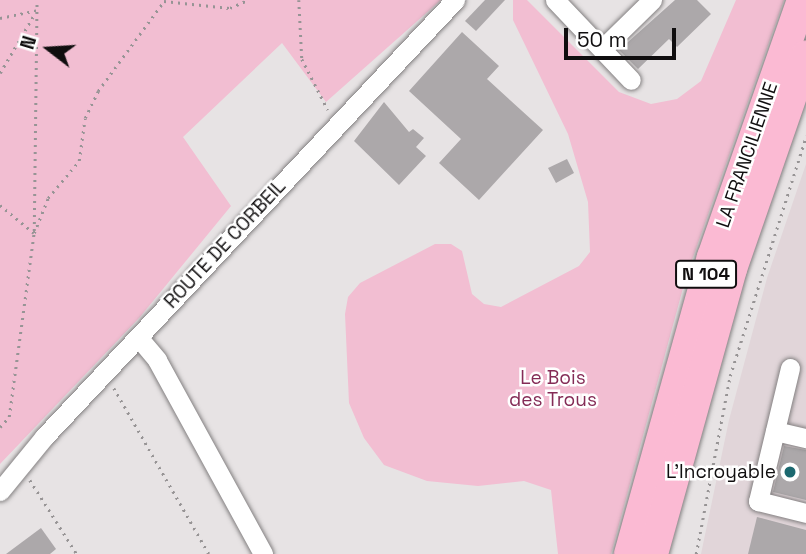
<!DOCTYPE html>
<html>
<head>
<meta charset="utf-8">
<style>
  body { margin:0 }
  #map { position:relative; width:806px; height:554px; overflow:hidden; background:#e7e3e4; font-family:"Space Grotesk",sans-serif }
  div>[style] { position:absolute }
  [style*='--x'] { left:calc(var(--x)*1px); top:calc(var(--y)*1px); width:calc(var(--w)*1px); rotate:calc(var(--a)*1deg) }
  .built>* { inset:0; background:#e1d5d9 }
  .green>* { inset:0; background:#f2bed2 }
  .building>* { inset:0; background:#aca8aa }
  .path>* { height:2.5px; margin-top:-1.25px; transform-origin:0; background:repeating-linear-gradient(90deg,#979495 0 2px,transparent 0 7px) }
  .roads { filter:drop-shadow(0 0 2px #838081) drop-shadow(0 0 2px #838081) }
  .minor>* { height:19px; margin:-9.5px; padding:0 9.5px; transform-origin:9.5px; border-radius:9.5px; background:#fff }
  .highway>* { height:30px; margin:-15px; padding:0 15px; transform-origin:15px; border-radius:15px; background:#fbbad3 }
  .dots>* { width:19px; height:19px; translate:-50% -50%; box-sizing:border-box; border:4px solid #fff; border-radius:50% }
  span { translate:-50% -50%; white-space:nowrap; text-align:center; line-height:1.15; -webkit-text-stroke:5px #fff; paint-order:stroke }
  .shield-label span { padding:2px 5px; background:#fff; border:2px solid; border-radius:5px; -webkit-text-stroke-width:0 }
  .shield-label { font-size:18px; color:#100e0f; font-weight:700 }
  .street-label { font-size:19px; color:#100e0f }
  .park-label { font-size:19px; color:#842b56 }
  .poi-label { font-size:19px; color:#100e0f }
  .right { translate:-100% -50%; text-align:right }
  .north { position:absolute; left:14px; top:14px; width:70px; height:70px; -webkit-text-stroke:5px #fff; paint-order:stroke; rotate:287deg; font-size:19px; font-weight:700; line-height:28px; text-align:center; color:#100e0f }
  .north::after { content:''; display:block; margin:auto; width:24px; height:32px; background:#100e0f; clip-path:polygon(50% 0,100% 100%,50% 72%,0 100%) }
  .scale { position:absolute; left:564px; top:28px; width:112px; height:32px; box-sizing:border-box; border:4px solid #100e0f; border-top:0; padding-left:9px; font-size:21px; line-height:24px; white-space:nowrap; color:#100e0f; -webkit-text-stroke:5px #fff; paint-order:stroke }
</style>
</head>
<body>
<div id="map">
  <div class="built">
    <div style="clip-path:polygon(806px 164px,806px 554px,701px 554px,729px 420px,767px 278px)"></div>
  </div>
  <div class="green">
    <div style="clip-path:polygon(0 0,441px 0,326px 102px,282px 43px,183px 137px,231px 206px,140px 317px,0 464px)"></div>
    <div style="clip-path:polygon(513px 0,527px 0,619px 92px,651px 104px,677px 99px,701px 81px,736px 0,784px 0,686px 277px,611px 554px,558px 554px,551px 490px,524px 481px,478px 486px,427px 481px,384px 465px,364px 438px,349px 403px,345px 314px,348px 297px,360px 283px,435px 244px,451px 244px,462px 251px,472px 294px,484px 304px,501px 307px,579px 266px,590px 252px,588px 202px,568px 134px,513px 20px)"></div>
  </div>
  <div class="building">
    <div style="clip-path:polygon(485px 0,505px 0,476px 31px,465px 21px)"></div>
    <div style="clip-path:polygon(675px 0,697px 0,711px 14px,677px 47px,669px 39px,638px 69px,619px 50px)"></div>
    <div style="clip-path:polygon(462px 32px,499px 66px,487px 79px,543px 130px,479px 200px,439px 163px,461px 139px,409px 91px)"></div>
    <div style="clip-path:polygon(384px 102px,409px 132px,413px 129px,424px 138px,416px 147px,426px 156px,399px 185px,354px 141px)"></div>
    <div style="clip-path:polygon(567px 159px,574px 173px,556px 183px,548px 168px)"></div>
    <div style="clip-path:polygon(784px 446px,806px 450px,806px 500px,773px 492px)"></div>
    <div style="clip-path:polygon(757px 517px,806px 530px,806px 554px,748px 554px)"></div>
    <div style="clip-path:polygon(41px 528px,56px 549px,50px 554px,6px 554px)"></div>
  </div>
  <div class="path">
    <div style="--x:299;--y:0;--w:59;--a:87.1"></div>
    <div style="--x:302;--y:59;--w:57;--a:63"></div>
    <div style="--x:0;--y:18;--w:38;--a:-12"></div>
    <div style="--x:0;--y:73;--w:69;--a:-59.7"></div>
    <div style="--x:0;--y:205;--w:44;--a:39.5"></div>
    <div style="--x:34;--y:231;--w:231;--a:-89.3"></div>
    <div style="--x:114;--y:388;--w:191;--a:60.2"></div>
    <div style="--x:0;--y:427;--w:13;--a:-48"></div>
    <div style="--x:9;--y:417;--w:186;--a:-82.3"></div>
    <div style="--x:34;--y:233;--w:38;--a:-68"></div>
    <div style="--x:48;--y:198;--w:48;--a:-50"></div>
    <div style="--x:79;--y:161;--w:43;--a:-82.1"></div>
    <div style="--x:85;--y:118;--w:30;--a:-64"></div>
    <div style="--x:98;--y:91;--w:112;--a:-53.7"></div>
    <div style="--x:164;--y:1;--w:66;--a:6.1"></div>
    <div style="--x:230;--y:8;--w:20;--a:-24"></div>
    <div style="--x:30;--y:480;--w:88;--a:57.6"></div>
    <div style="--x:696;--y:554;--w:181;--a:-79.2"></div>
    <div style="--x:730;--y:376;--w:252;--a:-72.4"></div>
  </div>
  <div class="roads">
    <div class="minor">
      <div style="--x:555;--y:0;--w:110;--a:46.5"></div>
      <div style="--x:602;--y:49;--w:70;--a:-44.4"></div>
      <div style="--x:138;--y:337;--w:30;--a:50"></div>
      <div style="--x:157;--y:360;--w:221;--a:61.3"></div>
      <div style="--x:790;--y:368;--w:137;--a:103.5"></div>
      <div style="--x:758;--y:501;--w:49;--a:14"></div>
      <div style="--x:775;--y:431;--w:32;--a:13"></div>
      <div style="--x:0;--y:491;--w:70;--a:-50.8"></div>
      <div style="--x:44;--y:437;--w:600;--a:-46.76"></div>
    </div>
    <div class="highway">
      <div style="--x:629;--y:554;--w:308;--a:-74.4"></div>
      <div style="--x:712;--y:257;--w:272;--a:-70.7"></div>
      <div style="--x:653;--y:554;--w:296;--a:-74.5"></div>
      <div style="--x:732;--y:269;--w:226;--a:-70.9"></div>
    </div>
  </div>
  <div class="dots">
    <div style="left:790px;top:472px;background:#1b686f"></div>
  </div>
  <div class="shield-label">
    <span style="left:706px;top:274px">N 104</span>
  </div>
  <div class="street-label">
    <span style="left:747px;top:155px;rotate:-71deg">LA FRANCILIENNE</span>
    <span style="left:225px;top:244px;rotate:-47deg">ROUTE DE CORBEIL</span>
  </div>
  <div class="park-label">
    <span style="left:553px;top:389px">Le Bois<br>des Trous</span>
  </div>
  <div class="poi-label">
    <span class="right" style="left:776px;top:472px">L'Incroyable</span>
  </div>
  <div class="north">N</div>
  <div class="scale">50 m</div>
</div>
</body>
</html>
